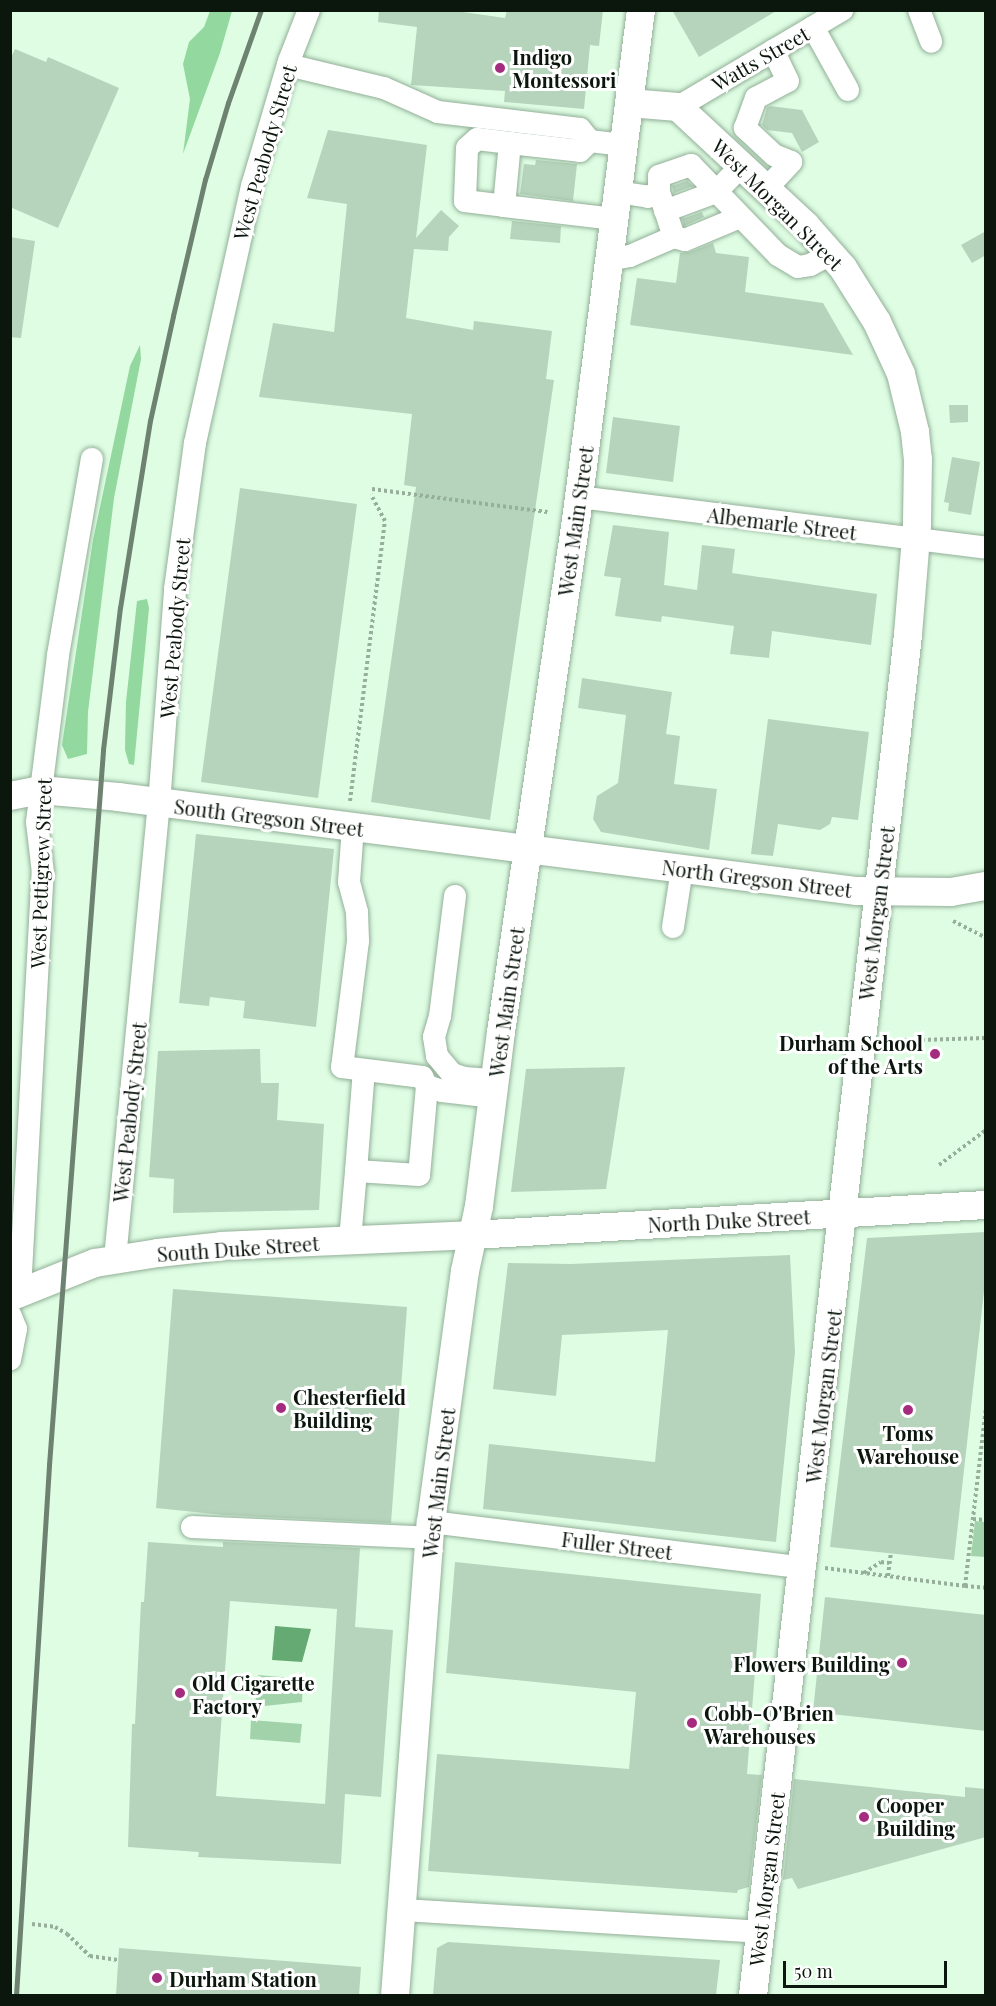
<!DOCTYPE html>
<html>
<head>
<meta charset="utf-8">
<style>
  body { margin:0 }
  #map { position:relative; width:996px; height:2006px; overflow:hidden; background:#defde3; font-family:"Playfair Display",serif }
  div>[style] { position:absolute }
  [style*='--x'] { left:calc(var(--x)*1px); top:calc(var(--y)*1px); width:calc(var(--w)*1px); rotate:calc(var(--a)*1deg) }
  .green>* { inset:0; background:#a2d2aa }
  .forest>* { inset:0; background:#92d89f }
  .water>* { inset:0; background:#65aa73 }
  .building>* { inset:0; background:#b6d4bb }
  .path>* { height:4px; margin-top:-2px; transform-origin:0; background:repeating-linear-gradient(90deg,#96ae9a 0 3px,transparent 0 6px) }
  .roads { filter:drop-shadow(0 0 2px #92af97) drop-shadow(0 0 2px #92af97) }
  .minor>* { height:22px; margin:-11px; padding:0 11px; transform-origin:11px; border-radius:11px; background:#fff }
  .major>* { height:28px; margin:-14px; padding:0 14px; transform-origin:14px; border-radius:14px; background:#fff }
  .rail>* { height:4.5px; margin:-2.25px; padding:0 2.25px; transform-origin:2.25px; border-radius:2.25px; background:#6e8271 }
  .dots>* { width:16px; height:16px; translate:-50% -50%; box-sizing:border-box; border:3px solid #fff; border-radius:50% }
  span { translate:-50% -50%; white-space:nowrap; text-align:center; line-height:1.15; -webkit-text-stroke:6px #fff; paint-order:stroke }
  .poi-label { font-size:20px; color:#0b160d; font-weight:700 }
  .left { translate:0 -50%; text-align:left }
  .right { translate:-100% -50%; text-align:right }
  .street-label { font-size:20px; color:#0b160d }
  .frame { position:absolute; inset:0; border:12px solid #0b160d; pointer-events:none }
  .scale { position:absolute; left:783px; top:1961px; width:164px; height:27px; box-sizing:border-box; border:3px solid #0b160d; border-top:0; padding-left:8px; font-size:18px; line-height:21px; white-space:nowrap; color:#0b160d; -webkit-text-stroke:4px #fff; paint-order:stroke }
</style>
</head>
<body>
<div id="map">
  <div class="green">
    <div style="clip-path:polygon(975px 1521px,985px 1522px,985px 1557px,971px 1556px)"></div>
    <div style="clip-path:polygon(258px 1675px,303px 1679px,302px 1702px,255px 1707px)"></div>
    <div style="clip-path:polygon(251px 1720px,302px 1724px,300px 1743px,250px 1739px)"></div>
  </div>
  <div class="forest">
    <div style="clip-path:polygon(210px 11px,232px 11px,220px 53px,183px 154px,190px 99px,183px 64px,189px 42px,204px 27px)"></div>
    <div style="clip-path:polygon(140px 345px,141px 359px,114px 498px,88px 712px,87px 754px,68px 759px,62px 745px,93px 540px,130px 366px)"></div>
    <div style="clip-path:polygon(147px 599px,149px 608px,134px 765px,129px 764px,125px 750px,126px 702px,137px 601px)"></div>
  </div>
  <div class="water">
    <div style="clip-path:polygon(275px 1626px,311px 1629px,302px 1662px,272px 1660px)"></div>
  </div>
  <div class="building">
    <div style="clip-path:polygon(379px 10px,449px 10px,505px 18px,507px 10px,603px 10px,599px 46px,590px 45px,584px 109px,504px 102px,505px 91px,411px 85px,417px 27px,378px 22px)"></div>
    <div style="clip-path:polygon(672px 10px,778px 10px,699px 57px)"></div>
    <div style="clip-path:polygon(15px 49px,46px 62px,48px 57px,119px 88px,58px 228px,10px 207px,10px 60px)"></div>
    <div style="clip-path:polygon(770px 106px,802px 110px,819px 142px,802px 152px,792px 133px,767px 130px,762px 125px,767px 108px)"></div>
    <div style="clip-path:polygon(328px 130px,427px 145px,416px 238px,441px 210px,459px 226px,449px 237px,448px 251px,414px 249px,406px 318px,473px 330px,474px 321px,552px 331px,546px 379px,554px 380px,490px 820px,371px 802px,416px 487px,404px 485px,412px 414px,259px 397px,273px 323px,334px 332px,347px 204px,307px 198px)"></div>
    <div style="clip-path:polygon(536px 160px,577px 164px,573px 201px,520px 194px,524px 164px,535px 165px)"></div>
    <div style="clip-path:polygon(687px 181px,693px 186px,674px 193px,672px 186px)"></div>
    <div style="clip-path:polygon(702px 212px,704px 217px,684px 226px,682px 219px)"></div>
    <div style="clip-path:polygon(512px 221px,561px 226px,560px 243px,510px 239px)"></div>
    <div style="clip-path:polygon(986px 231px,986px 255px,972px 263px,961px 245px)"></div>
    <div style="clip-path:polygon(10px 237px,35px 241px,21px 338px,10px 337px)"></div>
    <div style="clip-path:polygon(713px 243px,716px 253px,749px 257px,745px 292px,823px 303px,853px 355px,630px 325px,637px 278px,676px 283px,680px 253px,690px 252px)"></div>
    <div style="clip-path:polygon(949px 405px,968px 405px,968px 422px,950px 423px)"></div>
    <div style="clip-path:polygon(613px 417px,680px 426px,673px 482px,606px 473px)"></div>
    <div style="clip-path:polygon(952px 457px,980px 462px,971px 515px,948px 511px,949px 503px,944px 502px)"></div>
    <div style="clip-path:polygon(240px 488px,357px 504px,318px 798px,201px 782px)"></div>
    <div style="clip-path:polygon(613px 525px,669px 532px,664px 585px,697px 590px,702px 545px,735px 549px,732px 573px,877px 594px,871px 645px,772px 631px,769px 658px,730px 654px,734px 626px,662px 616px,661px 622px,615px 616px,621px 578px,604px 576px)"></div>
    <div style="clip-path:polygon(582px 678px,672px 692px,666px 734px,680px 736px,674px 784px,717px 789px,709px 850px,601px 832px,593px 819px,597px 796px,618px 783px,626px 715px,578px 708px)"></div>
    <div style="clip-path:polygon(768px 719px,869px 732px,858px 820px,832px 817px,830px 824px,820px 830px,778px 824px,773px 856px,751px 854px)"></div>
    <div style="clip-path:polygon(196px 834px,334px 849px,316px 1027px,243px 1018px,245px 1001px,210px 997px,209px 1006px,179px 1003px)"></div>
    <div style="clip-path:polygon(260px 1049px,261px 1083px,279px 1083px,277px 1120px,324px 1124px,319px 1210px,173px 1213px,174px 1179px,149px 1177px,158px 1051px)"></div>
    <div style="clip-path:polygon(625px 1067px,606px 1189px,511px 1192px,526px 1069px)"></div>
    <div style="clip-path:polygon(986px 1232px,986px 1273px,954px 1560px,830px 1547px,867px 1238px)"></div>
    <div style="clip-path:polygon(790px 1255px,795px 1352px,776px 1542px,483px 1509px,489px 1444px,655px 1462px,668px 1330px,562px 1335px,556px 1396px,493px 1389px,508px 1263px,571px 1264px)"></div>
    <div style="clip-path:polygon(173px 1289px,407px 1307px,391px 1523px,224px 1515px,156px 1508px)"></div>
    <div style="clip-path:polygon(evenodd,148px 1542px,223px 1547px,223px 1542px,360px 1548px,355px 1627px,393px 1630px,381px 1797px,345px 1794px,341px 1864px,198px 1857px,199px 1852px,128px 1847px,132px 1724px,135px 1724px,141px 1602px,144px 1602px,148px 1542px,230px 1601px,337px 1609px,325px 1804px,216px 1796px,230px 1601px)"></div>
    <div style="clip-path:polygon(455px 1562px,761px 1594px,747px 1774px,762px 1775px,749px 1887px,738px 1890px,737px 1893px,428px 1871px,437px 1754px,629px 1769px,636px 1692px,446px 1673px)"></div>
    <div style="clip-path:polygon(825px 1597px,986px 1615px,986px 1731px,813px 1712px)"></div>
    <div style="clip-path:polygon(794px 1779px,965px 1797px,965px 1787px,986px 1789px,986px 1837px,798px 1889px,792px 1878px,783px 1880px)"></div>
    <div style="clip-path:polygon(448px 1942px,720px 1960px,716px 1995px,433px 1995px,437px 1948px)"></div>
    <div style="clip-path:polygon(119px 1948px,361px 1967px,359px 1995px,116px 1995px)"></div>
  </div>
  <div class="path">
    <div style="--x:372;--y:489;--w:177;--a:7.5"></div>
    <div style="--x:350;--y:801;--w:282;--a:-82.9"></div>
    <div style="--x:385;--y:521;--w:30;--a:-118"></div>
    <div style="--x:953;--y:921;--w:37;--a:27"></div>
    <div style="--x:886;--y:1041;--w:100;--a:-1.7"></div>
    <div style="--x:939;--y:1165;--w:59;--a:-36.7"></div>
    <div style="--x:973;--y:1519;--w:13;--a:4"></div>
    <div style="--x:825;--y:1568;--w:141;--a:7.3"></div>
    <div style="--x:965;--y:1586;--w:181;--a:-83.3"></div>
    <div style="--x:864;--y:1573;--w:20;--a:-33"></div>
    <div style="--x:881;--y:1562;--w:8;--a:7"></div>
    <div style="--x:888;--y:1576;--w:23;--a:-83"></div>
    <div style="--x:965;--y:1586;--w:21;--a:5"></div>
    <div style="--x:32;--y:1924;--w:23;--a:7"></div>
    <div style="--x:55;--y:1927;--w:14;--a:30"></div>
    <div style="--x:67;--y:1934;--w:32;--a:44"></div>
    <div style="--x:90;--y:1956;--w:28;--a:8"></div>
  </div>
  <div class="roads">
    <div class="minor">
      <div style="--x:919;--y:10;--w:34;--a:69"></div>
      <div style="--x:813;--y:27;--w:72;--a:60.9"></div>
      <div style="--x:288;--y:65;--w:99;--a:13.5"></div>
      <div style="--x:384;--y:88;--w:59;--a:24"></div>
      <div style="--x:438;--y:112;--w:143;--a:6.8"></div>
      <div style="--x:580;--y:129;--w:16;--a:50"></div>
      <div style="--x:590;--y:141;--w:34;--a:7"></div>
      <div style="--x:678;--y:107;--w:191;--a:-30.6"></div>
      <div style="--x:510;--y:143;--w:70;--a:6.5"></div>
      <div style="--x:580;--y:151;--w:14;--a:-45"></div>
      <div style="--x:766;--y:189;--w:37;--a:-47"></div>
      <div style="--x:791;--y:162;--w:18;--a:-158"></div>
      <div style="--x:774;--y:155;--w:40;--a:-137"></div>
      <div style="--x:745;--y:128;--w:32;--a:-70"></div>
      <div style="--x:756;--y:98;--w:36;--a:-28"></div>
      <div style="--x:788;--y:81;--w:34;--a:-116"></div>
      <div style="--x:618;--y:192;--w:30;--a:9"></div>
      <div style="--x:648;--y:197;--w:12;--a:-24"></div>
      <div style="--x:504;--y:206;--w:63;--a:-84.6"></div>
      <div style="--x:510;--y:143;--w:33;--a:-173"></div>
      <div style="--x:477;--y:139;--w:13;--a:138"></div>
      <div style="--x:467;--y:148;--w:53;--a:92.2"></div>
      <div style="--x:465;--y:201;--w:39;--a:7"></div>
      <div style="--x:504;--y:206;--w:111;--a:6.7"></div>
      <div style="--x:665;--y:211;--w:54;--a:-20.4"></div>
      <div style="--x:716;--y:192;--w:36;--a:-46"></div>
      <div style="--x:674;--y:237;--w:47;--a:-108.4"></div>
      <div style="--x:659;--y:192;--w:16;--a:-90"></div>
      <div style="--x:659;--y:176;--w:34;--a:-19"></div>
      <div style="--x:691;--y:165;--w:125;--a:46"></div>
      <div style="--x:778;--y:255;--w:23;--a:31"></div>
      <div style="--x:798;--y:267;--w:12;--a:-9"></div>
      <div style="--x:810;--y:265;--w:24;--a:-28"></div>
      <div style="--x:609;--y:260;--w:21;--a:-11"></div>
      <div style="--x:630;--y:256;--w:48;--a:-23.4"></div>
      <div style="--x:674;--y:237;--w:11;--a:15"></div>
      <div style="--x:685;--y:240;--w:60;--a:-22.7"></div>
      <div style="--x:579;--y:497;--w:410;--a:7.1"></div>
      <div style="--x:353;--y:827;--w:55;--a:94.2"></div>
      <div style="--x:349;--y:882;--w:31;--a:75"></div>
      <div style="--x:357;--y:912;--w:29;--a:88"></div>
      <div style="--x:358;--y:941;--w:127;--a:97.2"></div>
      <div style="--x:342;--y:1067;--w:81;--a:7.1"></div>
      <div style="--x:422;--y:1077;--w:10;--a:61"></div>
      <div style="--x:427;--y:1086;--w:89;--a:95.1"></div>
      <div style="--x:419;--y:1175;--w:63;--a:-176.4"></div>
      <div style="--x:356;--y:1171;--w:101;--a:-85.5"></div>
      <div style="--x:455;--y:896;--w:121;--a:97.1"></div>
      <div style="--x:440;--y:1016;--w:22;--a:106"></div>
      <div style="--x:434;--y:1037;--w:19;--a:81"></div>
      <div style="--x:437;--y:1056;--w:23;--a:50"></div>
      <div style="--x:452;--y:1074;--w:13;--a:18"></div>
      <div style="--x:464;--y:1078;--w:31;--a:4"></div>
      <div style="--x:673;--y:927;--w:59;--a:-81.2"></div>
      <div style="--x:427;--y:1086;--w:16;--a:18"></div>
      <div style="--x:442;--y:1091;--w:50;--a:6.8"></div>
      <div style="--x:350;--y:1240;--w:69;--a:-85"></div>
      <div style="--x:115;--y:1259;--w:457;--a:-84.5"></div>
      <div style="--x:159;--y:804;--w:216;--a:-85.7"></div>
      <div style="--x:175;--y:589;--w:147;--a:-82.2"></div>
      <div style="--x:195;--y:443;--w:263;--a:-77.5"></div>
      <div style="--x:252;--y:186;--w:130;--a:-73.5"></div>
      <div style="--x:289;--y:61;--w:55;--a:-68.6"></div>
      <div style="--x:20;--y:1291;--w:419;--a:-86.9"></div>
      <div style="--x:43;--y:873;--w:51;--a:-96.7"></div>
      <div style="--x:37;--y:822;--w:168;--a:-82.8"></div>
      <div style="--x:58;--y:655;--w:199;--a:-80.2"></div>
      <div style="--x:10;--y:1314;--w:16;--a:68"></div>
      <div style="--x:16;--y:1329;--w:31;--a:101"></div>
      <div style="--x:431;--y:1522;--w:375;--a:7"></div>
      <div style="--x:192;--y:1527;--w:238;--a:2.6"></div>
      <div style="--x:402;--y:1910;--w:359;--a:3.5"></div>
    </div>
    <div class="major">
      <div style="--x:629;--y:103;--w:49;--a:4.7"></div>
      <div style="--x:678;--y:107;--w:175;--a:42.9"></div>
      <div style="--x:806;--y:226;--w:56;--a:48.6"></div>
      <div style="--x:843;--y:268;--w:64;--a:57.8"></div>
      <div style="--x:877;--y:322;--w:57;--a:65.2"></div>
      <div style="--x:901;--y:374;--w:60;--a:76.4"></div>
      <div style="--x:915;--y:432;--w:27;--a:84"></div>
      <div style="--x:918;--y:459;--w:66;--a:90.9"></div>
      <div style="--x:917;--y:525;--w:110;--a:94.7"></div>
      <div style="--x:908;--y:635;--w:1370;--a:96.5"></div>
      <div style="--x:10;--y:796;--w:31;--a:-11"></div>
      <div style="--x:40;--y:790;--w:78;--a:5.1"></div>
      <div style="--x:118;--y:797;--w:745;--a:7.25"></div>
      <div style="--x:857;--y:891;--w:94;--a:0.6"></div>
      <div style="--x:951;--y:892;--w:36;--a:-10"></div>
      <div style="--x:10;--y:1297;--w:92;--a:-21.8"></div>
      <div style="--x:95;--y:1263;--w:64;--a:-9"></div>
      <div style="--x:158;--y:1253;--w:64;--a:-6.2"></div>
      <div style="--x:222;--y:1246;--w:251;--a:-2.5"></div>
      <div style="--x:473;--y:1235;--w:514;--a:-3.35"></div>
      <div style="--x:395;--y:1996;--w:475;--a:-85.7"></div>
      <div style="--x:431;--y:1522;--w:253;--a:-82.3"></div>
      <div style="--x:465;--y:1271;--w:66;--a:-77.8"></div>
      <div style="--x:479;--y:1206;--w:175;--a:-82.8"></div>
      <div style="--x:501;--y:1032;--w:525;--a:-81.67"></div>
      <div style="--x:577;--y:513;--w:507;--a:-82.75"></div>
    </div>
  </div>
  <div class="rail">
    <div style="--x:16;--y:1996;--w:532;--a:-86.44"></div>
    <div style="--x:49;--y:1465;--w:623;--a:-85.67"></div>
    <div style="--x:96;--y:844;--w:94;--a:-85.7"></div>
    <div style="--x:103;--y:750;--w:143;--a:-83.2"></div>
    <div style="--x:120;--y:608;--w:189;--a:-80.9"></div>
    <div style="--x:150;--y:421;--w:107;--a:-77.6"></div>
    <div style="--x:173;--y:316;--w:140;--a:-76.8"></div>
    <div style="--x:205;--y:180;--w:80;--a:-73.4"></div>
    <div style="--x:228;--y:103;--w:99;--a:-70.5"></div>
  </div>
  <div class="dots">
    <div style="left:500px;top:68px;background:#a52b7f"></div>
    <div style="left:935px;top:1054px;background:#a52b7f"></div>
    <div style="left:281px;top:1408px;background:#a52b7f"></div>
    <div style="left:908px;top:1410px;background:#a52b7f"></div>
    <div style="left:902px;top:1663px;background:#a52b7f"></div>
    <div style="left:180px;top:1693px;background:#a52b7f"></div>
    <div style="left:692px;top:1723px;background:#a52b7f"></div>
    <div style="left:864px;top:1817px;background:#a52b7f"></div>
    <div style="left:157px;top:1978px;background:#a52b7f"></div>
  </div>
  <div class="poi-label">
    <span class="left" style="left:512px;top:68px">Indigo<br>Montessori</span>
    <span class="right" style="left:923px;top:1054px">Durham School<br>of the Arts</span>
    <span class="left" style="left:293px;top:1408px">Chesterfield<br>Building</span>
    <span style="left:908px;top:1444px">Toms<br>Warehouse</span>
    <span class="right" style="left:890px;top:1663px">Flowers Building</span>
    <span class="left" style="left:192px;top:1694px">Old Cigarette<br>Factory</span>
    <span class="left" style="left:704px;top:1724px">Cobb-O'Brien<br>Warehouses</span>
    <span class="left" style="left:876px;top:1816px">Cooper<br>Building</span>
    <span class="left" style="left:169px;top:1978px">Durham Station</span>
  </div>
  <div class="street-label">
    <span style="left:760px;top:58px;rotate:-30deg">Watts Street</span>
    <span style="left:264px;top:152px;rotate:-74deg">West Peabody Street</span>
    <span style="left:778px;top:204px;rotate:45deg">West Morgan Street</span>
    <span style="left:575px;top:521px;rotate:-82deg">West Main Street</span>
    <span style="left:782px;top:523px;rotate:7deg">Albemarle Street</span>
    <span style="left:174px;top:628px;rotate:-85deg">West Peabody Street</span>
    <span style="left:269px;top:817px;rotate:7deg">South Gregson Street</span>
    <span style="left:40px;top:873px;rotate:-88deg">West Pettigrew Street</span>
    <span style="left:757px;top:878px;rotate:7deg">North Gregson Street</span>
    <span style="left:876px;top:913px;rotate:-83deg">West Morgan Street</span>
    <span style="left:506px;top:1002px;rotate:-82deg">West Main Street</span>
    <span style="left:129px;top:1112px;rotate:-84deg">West Peabody Street</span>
    <span style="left:729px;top:1220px;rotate:-3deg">North Duke Street</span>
    <span style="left:238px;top:1248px;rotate:-4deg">South Duke Street</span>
    <span style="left:823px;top:1396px;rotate:-83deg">West Morgan Street</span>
    <span style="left:438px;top:1483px;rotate:-83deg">West Main Street</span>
    <span style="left:617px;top:1545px;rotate:7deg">Fuller Street</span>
    <span style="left:766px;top:1879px;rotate:-83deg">West Morgan Street</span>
  </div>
  <div class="frame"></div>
  <div class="scale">50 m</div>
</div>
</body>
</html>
